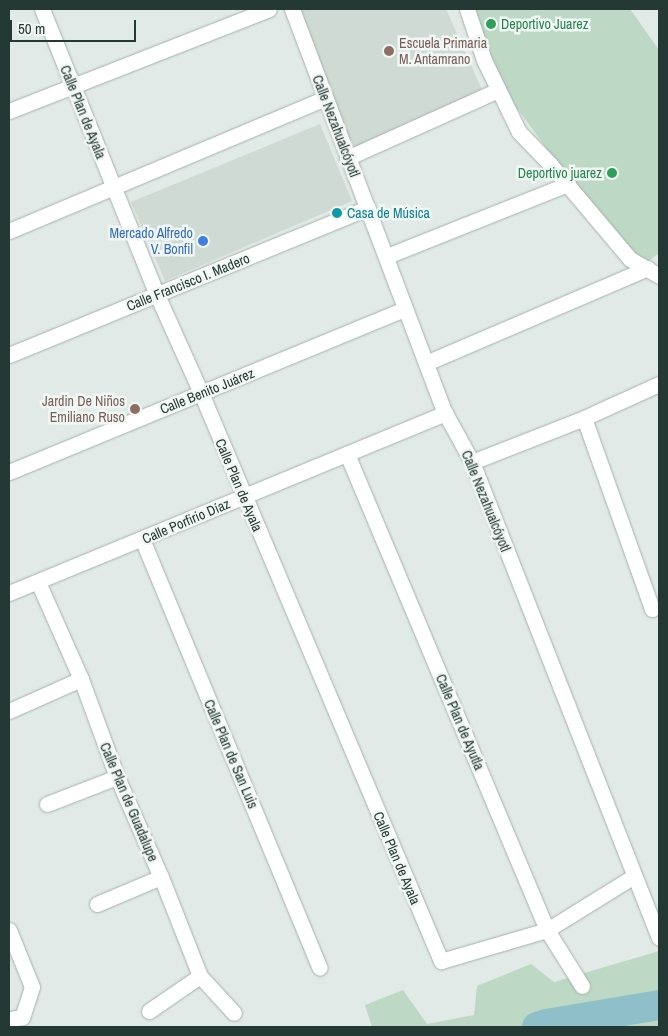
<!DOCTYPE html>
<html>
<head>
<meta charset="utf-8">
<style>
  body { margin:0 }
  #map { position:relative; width:668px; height:1036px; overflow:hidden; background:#e1eae6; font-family:"Archivo Narrow",sans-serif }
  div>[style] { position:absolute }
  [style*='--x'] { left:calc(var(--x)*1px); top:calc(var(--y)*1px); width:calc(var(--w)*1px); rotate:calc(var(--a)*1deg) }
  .built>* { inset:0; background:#d0dad5 }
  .green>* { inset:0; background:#bdd9c5 }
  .river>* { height:30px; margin:-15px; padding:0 15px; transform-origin:15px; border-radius:15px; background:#8fbfc9 }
  .roads { filter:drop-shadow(0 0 1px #a5b1ad) drop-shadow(0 0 1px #a5b1ad) }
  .street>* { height:15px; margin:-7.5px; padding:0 7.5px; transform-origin:7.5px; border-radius:7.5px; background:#fff }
  .dots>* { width:14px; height:14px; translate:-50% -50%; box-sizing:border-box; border:2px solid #f1f7f4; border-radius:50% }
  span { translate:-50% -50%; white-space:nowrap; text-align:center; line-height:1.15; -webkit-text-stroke:5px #f1f7f4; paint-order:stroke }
  .leisure-label { font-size:14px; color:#27864d }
  .left { translate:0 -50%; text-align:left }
  .right { translate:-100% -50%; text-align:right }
  .education-label { font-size:14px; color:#785e54 }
  .street-label { font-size:14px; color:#243933 }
  .culture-label { font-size:14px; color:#0d838f }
  .shop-label { font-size:14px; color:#366cbe }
  .frame { position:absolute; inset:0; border:10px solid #243933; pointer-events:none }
  .scale { position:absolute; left:10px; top:20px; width:126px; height:22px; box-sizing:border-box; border:2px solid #243933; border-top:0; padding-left:6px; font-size:15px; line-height:18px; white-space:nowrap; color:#243933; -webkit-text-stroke:4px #f1f7f4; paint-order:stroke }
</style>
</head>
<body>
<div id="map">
  <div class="built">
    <div style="clip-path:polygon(300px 9px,446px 9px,483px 92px,347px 158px)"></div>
    <div style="clip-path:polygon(320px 124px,352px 201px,165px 281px,131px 202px)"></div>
  </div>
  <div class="green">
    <div style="clip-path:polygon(472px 9px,630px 9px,659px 50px,659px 253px,635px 271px,473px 47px)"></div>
    <div style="clip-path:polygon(659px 951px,658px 1027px,601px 1027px,599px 1025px,590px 1027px,372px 1027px,365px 1005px,403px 990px,427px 1024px,474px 1015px,477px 986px,531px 964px,554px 982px)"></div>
  </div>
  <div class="river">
    <div style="--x:537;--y:1027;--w:9;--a:-18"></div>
    <div style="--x:546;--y:1024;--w:115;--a:-9.5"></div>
  </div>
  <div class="roads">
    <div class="street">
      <div style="--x:42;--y:9;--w:308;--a:68.1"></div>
      <div style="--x:157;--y:295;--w:107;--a:65.8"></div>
      <div style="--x:201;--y:393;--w:617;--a:67.09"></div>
      <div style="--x:441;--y:961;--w:110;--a:-16.3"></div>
      <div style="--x:547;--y:930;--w:102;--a:-31.8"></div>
      <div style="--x:292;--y:9;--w:432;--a:69.3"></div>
      <div style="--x:445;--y:413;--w:56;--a:61.1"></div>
      <div style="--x:472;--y:462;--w:511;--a:68.55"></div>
      <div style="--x:467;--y:9;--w:54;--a:71.6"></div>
      <div style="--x:484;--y:60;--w:80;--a:64.1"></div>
      <div style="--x:519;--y:132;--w:45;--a:45.9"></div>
      <div style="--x:550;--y:164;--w:124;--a:49.9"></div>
      <div style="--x:630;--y:259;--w:34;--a:30"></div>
      <div style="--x:9;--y:111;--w:279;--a:-21.4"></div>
      <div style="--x:347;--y:158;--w:166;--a:-24.2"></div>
      <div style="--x:9;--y:231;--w:343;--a:-22.8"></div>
      <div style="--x:387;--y:256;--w:195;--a:-21.7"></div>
      <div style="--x:9;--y:355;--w:388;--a:-22.3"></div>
      <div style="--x:426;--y:363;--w:241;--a:-23.2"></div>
      <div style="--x:584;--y:418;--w:203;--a:70.4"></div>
      <div style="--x:347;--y:454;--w:516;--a:67.21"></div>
      <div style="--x:547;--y:930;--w:66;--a:58"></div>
      <div style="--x:472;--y:462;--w:120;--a:-21.4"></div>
      <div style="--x:584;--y:418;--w:82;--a:-24.4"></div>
      <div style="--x:9;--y:472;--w:428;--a:-22.4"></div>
      <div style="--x:142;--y:539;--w:464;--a:67.5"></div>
      <div style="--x:38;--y:582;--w:106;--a:66.1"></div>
      <div style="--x:81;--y:679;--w:104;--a:69.8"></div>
      <div style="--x:117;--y:777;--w:109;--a:66.3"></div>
      <div style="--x:161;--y:877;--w:106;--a:68.5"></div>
      <div style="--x:200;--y:976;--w:50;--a:47.4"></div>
      <div style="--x:9;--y:593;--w:472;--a:-22.4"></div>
      <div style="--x:9;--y:711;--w:79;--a:-24"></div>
      <div style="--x:47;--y:804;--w:75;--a:-21.1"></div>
      <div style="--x:97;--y:904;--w:69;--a:-22.9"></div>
      <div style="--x:9;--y:930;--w:61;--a:68"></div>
      <div style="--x:32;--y:987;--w:32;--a:108"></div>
      <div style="--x:22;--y:1017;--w:13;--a:171"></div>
      <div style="--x:149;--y:1011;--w:62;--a:-34.5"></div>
    </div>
  </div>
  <div class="dots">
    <div style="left:491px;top:24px;background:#2e9e5b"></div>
    <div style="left:389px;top:51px;background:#8d6e63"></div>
    <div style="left:612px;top:173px;background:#2e9e5b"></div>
    <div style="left:337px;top:213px;background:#0f9aa8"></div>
    <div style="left:203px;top:241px;background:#3f7fe0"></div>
    <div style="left:135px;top:409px;background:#8d6e63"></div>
  </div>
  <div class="leisure-label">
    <span class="left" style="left:501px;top:24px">Deportivo Juarez</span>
    <span class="right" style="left:602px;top:173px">Deportivo juarez</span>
  </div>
  <div class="education-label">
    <span class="left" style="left:399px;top:51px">Escuela Primaria<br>M. Antamrano</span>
    <span class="right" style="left:125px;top:409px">Jardin De Niños<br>Emiliano Ruso</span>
  </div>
  <div class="street-label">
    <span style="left:83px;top:112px;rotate:68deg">Calle Plan de Ayala</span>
    <span style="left:336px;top:126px;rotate:69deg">Calle Nezahualcóyotl</span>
    <span style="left:188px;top:282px;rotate:-22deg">Calle Francisco I. Madero</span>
    <span style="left:207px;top:391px;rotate:-22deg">Calle Benito Juárez</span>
    <span style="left:239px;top:485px;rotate:67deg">Calle Plan de Ayala</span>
    <span style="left:486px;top:501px;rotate:68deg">Calle Nezahualcóyotl</span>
    <span style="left:186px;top:521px;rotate:-23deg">Calle Porfirio Díaz</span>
    <span style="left:460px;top:722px;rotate:67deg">Calle Plan de Ayutla</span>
    <span style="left:231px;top:754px;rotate:67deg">Calle Plan de San Luis</span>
    <span style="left:129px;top:802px;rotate:67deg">Calle Plan de Guadalupe</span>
    <span style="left:397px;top:858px;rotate:67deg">Calle Plan de Ayala</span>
  </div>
  <div class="culture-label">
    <span class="left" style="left:347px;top:213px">Casa de Música</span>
  </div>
  <div class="shop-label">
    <span class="right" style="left:193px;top:241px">Mercado Alfredo<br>V. Bonfil</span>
  </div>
  <div class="frame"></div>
  <div class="scale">50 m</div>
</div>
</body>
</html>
